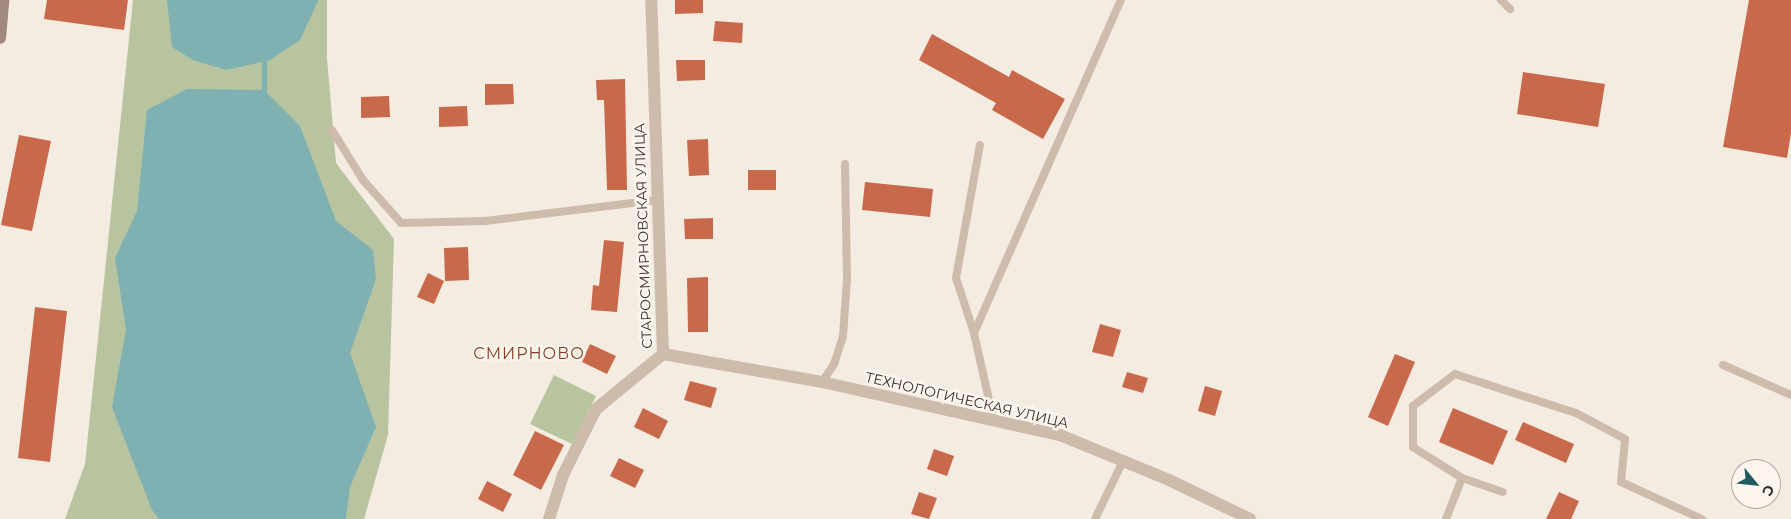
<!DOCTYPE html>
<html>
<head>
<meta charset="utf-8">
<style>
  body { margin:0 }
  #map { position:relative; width:1791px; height:519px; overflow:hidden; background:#f4ebe1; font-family:Montserrat,sans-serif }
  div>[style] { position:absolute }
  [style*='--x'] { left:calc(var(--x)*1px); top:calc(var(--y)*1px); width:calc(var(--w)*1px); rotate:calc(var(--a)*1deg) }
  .green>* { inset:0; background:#b8c4a0 }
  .water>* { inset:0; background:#7fb0b2 }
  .stream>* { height:5px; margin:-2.5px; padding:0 2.5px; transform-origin:2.5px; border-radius:2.5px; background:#7fb0b2 }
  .building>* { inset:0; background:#c8694b }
  .lane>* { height:8px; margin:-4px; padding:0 4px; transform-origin:4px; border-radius:4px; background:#cdbbac }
  .street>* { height:12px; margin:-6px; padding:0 6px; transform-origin:6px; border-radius:6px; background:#cdbbac }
  .secondary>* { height:12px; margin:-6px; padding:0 6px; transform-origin:6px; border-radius:6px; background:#a18a7d }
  span { translate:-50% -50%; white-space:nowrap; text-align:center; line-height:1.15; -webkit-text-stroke:5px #fbf5ee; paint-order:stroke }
  .street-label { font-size:14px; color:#3b302b }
  .quarter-label { font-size:16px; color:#8c3b22; letter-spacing:1px }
  .north { position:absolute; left:1731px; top:459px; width:50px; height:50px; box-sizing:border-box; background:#fbf5ee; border:1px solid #aea6a0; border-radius:50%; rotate:118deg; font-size:14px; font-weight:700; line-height:20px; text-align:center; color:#3b302b }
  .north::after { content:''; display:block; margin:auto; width:18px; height:22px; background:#1f5a5e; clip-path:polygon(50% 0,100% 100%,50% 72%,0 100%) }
</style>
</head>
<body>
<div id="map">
  <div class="green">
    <div style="clip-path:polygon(133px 0,327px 0,327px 58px,336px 163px,394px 239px,388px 435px,364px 519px,65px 519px,85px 464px)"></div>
    <div style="clip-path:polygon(554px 375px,596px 396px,572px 444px,530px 424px)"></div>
  </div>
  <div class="water">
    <div style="clip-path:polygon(167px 0,318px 0,318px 1px,300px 40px,270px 60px,226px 70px,193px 60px,172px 47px)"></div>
    <div style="clip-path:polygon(187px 89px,264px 90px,300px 126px,336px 221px,373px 250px,376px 279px,350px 353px,376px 427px,350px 487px,346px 519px,159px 519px,152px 510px,112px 407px,126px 330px,115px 258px,137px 211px,147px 110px)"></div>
  </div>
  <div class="stream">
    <div style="--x:264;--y:97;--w:42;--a:-90"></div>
  </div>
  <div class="building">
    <div style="clip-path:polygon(47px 0,128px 0,124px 30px,44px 19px)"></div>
    <div style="clip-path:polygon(675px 0,703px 0,703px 13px,675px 14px)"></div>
    <div style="clip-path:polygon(1749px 0,1791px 0,1791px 133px,1787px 158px,1723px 147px)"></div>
    <div style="clip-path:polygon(715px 21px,743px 23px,742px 43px,713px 41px)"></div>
    <div style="clip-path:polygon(932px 34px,1009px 77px,1012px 70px,1065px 99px,1043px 139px,992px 110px,996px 103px,919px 60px)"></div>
    <div style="clip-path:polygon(676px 60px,705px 60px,705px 80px,677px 81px)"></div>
    <div style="clip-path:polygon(1523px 72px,1605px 84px,1598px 127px,1517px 114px)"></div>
    <div style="clip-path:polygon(625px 79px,627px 190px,607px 190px,604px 100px,597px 100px,596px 80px)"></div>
    <div style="clip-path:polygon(485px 84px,513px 84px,514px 104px,485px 105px)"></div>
    <div style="clip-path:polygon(389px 96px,390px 117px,361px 118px,361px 97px)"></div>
    <div style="clip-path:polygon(467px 106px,468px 126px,439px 127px,439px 107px)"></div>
    <div style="clip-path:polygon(19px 135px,51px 141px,32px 231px,1px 225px)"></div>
    <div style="clip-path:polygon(708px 139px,709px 175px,689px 176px,687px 140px)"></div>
    <div style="clip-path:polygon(748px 170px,776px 170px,776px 190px,748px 190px)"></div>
    <div style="clip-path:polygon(865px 182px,933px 189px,930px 217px,862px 210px)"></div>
    <div style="clip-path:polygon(713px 218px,713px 239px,685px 239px,684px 219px)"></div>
    <div style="clip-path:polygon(604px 240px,624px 242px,617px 312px,591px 310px,593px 285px,599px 286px)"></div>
    <div style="clip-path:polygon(468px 247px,469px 280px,445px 281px,444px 248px)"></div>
    <div style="clip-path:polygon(428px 273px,444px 281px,434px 304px,417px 297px)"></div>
    <div style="clip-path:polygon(708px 277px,708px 332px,688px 332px,687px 278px)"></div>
    <div style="clip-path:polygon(35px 307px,67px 311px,50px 462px,18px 458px)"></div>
    <div style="clip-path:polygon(1100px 324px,1121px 330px,1113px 357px,1092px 352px)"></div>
    <div style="clip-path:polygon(590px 344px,616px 356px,607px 374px,582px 362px)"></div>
    <div style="clip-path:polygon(1395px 354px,1415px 362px,1388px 426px,1368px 417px)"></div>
    <div style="clip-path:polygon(1127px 372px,1148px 378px,1143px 393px,1122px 387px)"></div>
    <div style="clip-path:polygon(690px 381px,717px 388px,711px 408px,684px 400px)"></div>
    <div style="clip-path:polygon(1205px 386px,1222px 391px,1215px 416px,1198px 411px)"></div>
    <div style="clip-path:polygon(643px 408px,668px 421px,659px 439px,634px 427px)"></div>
    <div style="clip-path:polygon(1453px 408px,1508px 431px,1493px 465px,1439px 442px)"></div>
    <div style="clip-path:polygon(1523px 422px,1574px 444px,1566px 463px,1515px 440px)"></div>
    <div style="clip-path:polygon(535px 431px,564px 445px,541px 490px,513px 475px)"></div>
    <div style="clip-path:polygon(934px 449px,954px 456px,947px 476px,927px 469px)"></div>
    <div style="clip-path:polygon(619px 458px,644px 470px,635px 488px,610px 476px)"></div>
    <div style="clip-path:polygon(487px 481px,512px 494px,503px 512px,478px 499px)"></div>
    <div style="clip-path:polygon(919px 492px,937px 498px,929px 519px,911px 514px)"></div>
    <div style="clip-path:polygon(1559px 492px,1579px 501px,1571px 519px,1546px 519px)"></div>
  </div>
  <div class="lane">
    <div style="--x:1501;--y:0;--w:13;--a:45"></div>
    <div style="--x:332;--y:130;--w:59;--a:58.2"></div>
    <div style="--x:363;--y:180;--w:57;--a:48.5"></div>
    <div style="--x:401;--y:223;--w:84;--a:-1.4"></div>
    <div style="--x:485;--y:221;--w:173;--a:-7"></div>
    <div style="--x:974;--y:333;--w:58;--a:-108.1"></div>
    <div style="--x:956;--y:278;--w:135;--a:-79.8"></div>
    <div style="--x:1723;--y:365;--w:74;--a:23.8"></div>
    <div style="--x:822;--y:382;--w:22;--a:-56"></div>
    <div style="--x:834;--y:364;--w:29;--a:-72"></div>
    <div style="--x:843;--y:336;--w:57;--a:-86"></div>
    <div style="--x:847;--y:279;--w:115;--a:-91"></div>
    <div style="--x:994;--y:422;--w:91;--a:-102.7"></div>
    <div style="--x:974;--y:333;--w:364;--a:-66.2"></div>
    <div style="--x:1462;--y:478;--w:43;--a:18.9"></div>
    <div style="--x:1095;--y:519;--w:64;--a:-64.2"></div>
    <div style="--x:1446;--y:519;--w:44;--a:-68.7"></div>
    <div style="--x:1462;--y:478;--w:58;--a:-147.7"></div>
    <div style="--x:1413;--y:447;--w:41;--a:-90"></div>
    <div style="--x:1413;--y:406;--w:53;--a:-37.3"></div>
    <div style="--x:1455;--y:374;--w:127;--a:17.9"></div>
    <div style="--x:1576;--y:413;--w:55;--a:28"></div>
    <div style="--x:1625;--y:439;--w:43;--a:95.3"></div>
    <div style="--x:1621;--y:482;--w:89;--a:24.6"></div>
  </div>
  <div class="street">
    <div style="--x:663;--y:354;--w:161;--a:10"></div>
    <div style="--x:822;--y:382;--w:244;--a:12.6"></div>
    <div style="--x:1060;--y:435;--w:118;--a:22.4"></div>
    <div style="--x:1169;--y:480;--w:90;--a:25.7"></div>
    <div style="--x:549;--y:519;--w:46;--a:-72.3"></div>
    <div style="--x:563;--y:475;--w:74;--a:-63.4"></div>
    <div style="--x:596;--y:409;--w:87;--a:-39.4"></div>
    <div style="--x:663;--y:354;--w:354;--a:-91.9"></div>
  </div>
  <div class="secondary">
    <div style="--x:0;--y:38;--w:38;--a:-85"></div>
  </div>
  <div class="street-label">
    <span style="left:643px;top:236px;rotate:-92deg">СТАРОСМИРНОВСКАЯ УЛИЦА</span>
    <span style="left:967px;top:400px;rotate:13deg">ТЕХНОЛОГИЧЕСКАЯ УЛИЦА</span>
  </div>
  <div class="quarter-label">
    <span style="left:529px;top:354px">СМИРНОВО</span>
  </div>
  <div class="north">С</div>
</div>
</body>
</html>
